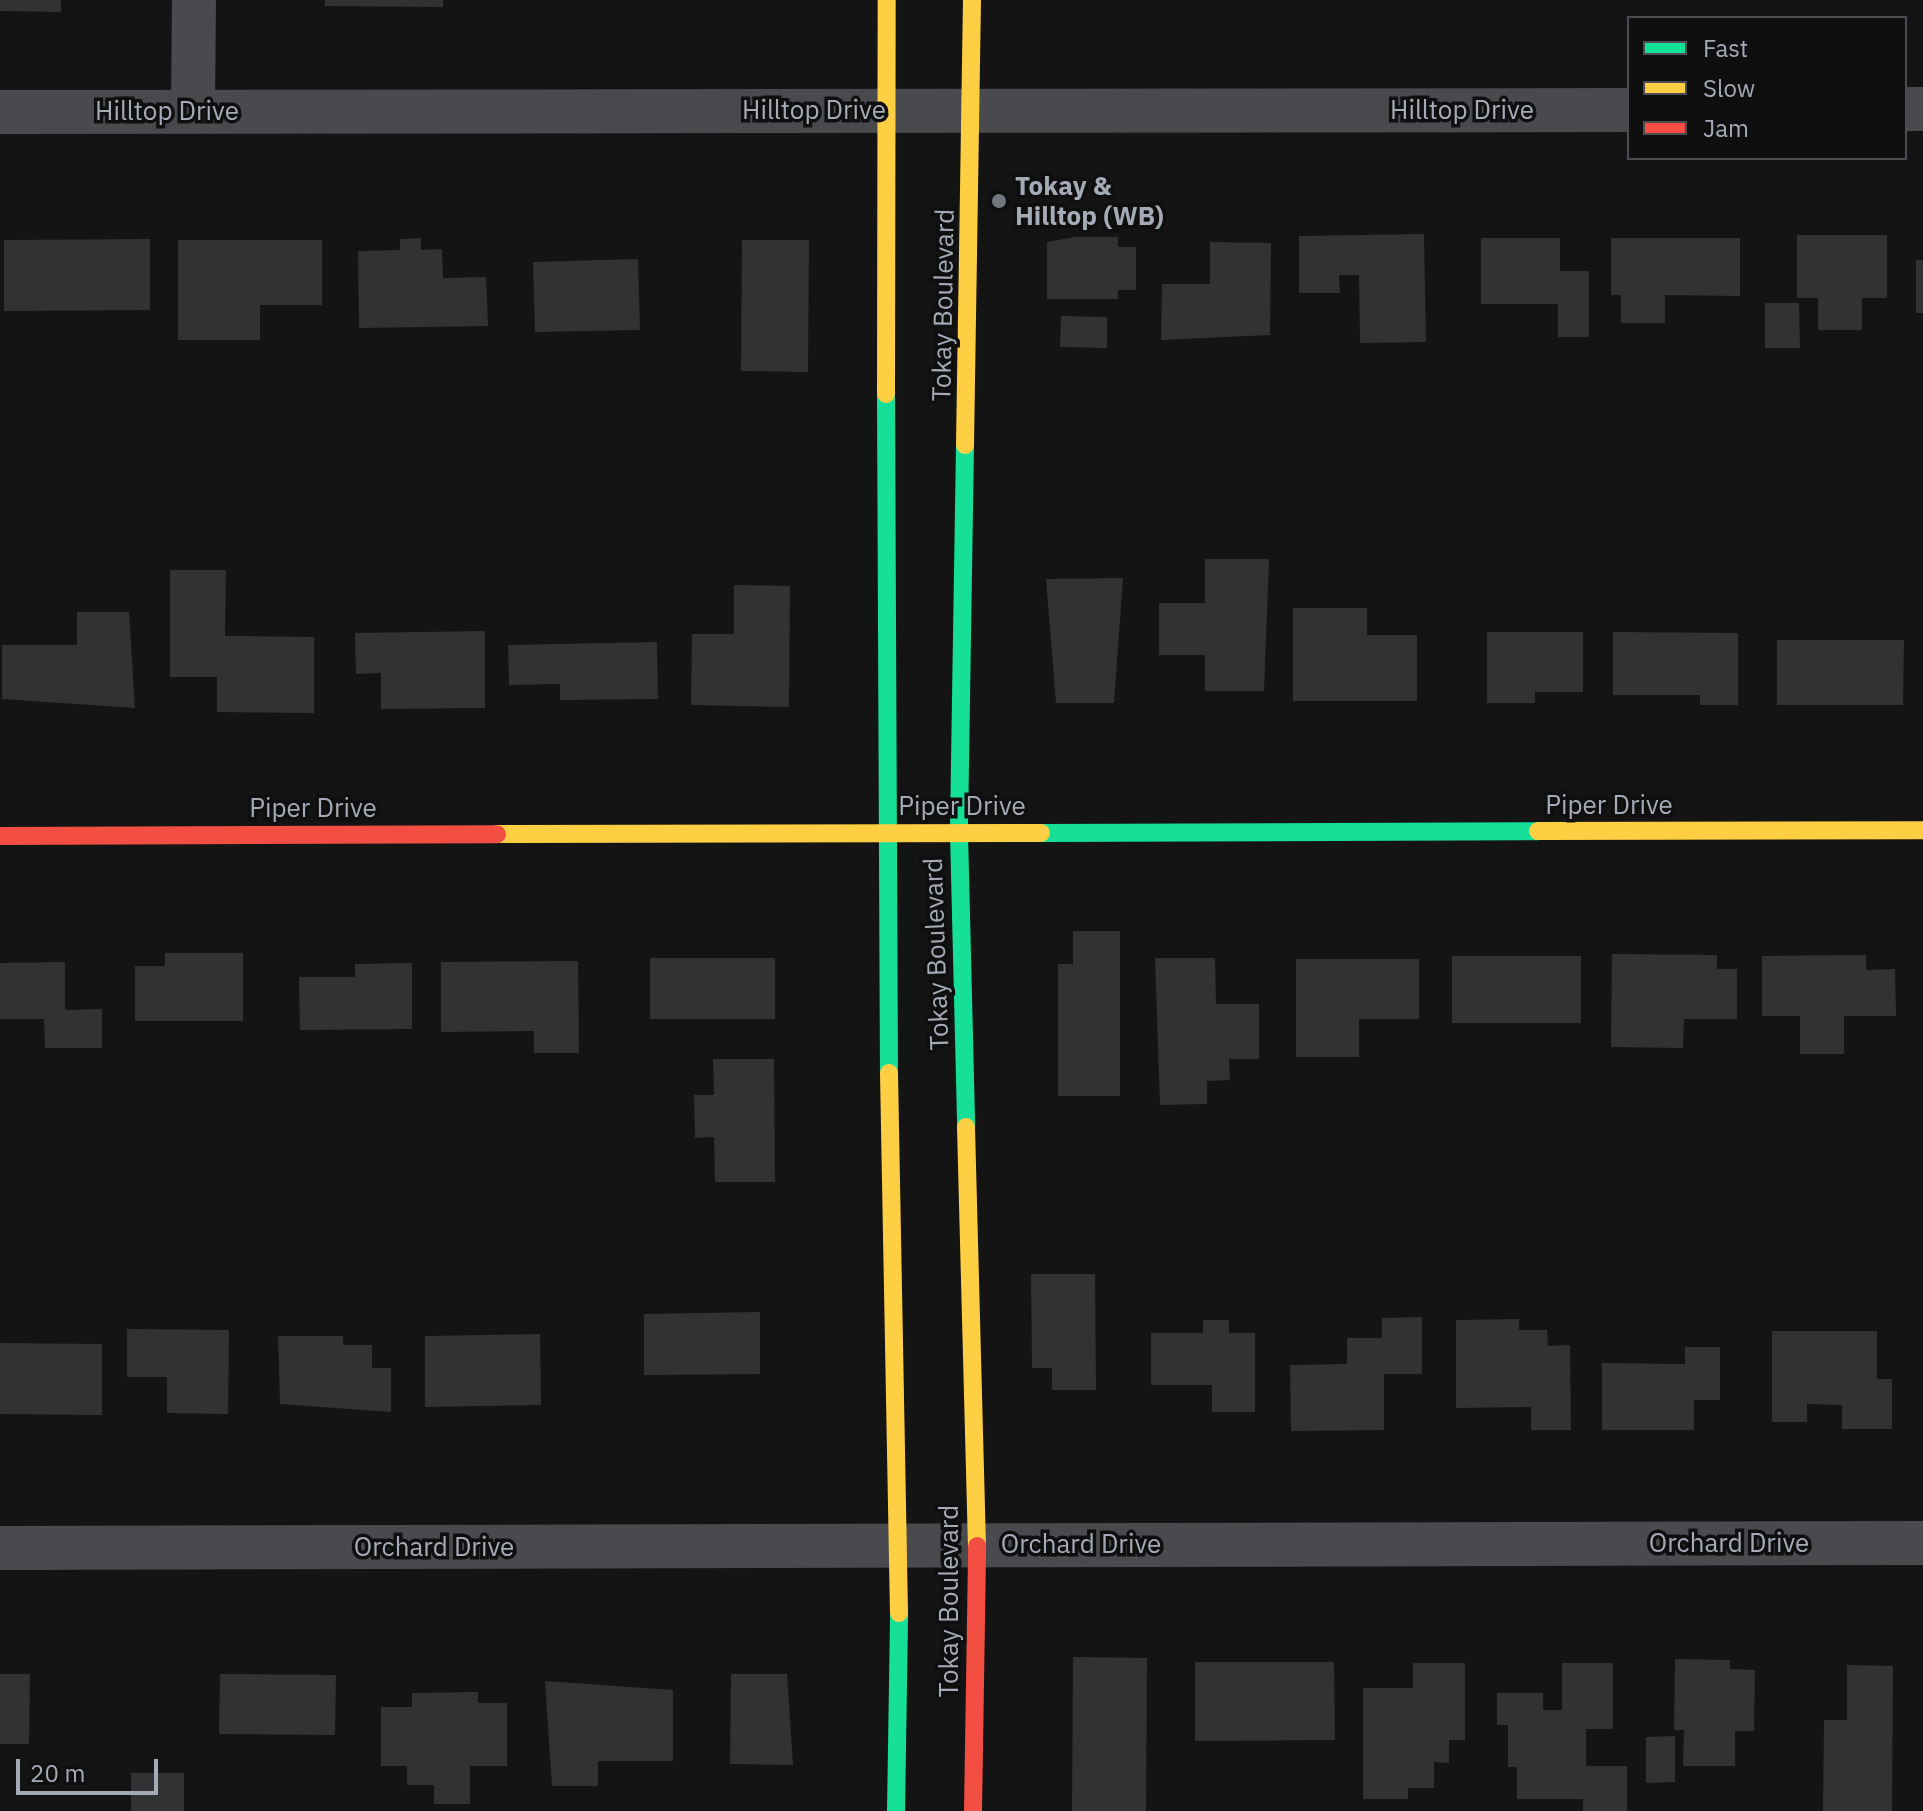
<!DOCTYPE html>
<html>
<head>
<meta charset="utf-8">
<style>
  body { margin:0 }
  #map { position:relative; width:1923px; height:1811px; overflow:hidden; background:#141415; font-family:"IBM Plex Sans",sans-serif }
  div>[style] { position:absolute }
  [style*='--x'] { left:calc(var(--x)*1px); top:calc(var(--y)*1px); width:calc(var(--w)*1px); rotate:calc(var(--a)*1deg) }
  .building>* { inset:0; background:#323234 }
  .street>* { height:44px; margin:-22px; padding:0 22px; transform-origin:22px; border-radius:22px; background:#494a4d }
  .fast>* { height:18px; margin:-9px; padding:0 9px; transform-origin:9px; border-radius:9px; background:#16e098 }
  .slow>* { height:18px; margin:-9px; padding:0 9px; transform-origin:9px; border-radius:9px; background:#ffcf43 }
  .jam>* { height:18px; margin:-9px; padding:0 9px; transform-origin:9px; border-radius:9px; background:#f24e42 }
  .dots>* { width:22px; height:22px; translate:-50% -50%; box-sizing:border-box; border:4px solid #0f0f10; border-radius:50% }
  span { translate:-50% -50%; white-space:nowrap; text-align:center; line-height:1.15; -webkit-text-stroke:7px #0f0f10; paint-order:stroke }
  .street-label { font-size:26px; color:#a5abb6 }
  .poi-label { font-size:26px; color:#a5abb6; font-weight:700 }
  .left { translate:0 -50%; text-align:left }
  .legend { position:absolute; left:1627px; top:16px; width:280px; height:144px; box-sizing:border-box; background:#0f0f10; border:2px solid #4b4d52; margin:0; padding:10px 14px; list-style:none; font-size:24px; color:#a5abb6 }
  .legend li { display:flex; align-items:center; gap:16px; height:40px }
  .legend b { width:40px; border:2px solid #4b4d52 }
  .scale { position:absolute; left:16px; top:1759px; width:142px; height:36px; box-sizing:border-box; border:4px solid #a5abb6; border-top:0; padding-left:10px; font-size:24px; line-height:28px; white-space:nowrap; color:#a5abb6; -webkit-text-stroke:6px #0f0f10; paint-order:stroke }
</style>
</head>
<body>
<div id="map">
  <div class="building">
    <div style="clip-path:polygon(0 0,61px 0,61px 12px,0 11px)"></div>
    <div style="clip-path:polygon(325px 0,443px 0,443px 7px,325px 6px)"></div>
    <div style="clip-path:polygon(1424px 234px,1426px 342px,1360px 343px,1359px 275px,1339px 275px,1340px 293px,1299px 293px,1299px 236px)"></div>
    <div style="clip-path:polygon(1797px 235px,1887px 235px,1887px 298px,1862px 298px,1862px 330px,1818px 330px,1818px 298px,1797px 298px)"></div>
    <div style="clip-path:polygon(1075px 237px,1118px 237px,1118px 247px,1136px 247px,1136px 290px,1118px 290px,1118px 299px,1047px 299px,1047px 242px)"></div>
    <div style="clip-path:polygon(421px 238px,421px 250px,442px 249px,443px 278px,486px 277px,488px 326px,359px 328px,358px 251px,400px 250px,400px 239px)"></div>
    <div style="clip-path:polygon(1481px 238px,1560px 238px,1560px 271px,1589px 271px,1589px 337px,1558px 337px,1558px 304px,1481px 304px)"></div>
    <div style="clip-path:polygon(1611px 238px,1740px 238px,1740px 296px,1665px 295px,1665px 323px,1621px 323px,1621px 295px,1611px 295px)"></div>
    <div style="clip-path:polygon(150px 239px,150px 310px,4px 311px,4px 240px)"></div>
    <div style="clip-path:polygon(178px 240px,322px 240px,322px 305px,260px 305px,260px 340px,178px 340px)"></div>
    <div style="clip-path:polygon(742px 240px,809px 240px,808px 372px,741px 371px)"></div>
    <div style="clip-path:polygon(1210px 242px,1271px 243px,1270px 335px,1161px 340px,1162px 284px,1210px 284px)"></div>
    <div style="clip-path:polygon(638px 259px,640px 330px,535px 332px,533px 262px)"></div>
    <div style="clip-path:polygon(1916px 260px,1923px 260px,1923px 313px,1916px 313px)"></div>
    <div style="clip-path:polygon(1765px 303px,1799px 303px,1800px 348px,1765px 348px)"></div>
    <div style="clip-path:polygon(1061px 316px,1107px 317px,1107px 348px,1060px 347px)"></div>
    <div style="clip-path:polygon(1205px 559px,1269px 559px,1264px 691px,1205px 691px,1205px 655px,1159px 655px,1159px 603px,1205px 603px)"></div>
    <div style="clip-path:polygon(170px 570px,226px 570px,225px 636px,314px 637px,314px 713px,217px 712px,217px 677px,170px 677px)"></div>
    <div style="clip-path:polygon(1123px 578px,1114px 703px,1056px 703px,1046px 579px)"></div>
    <div style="clip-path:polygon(734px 585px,790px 586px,789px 707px,691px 705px,692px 634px,734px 634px)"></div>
    <div style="clip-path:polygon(1293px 608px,1367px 608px,1367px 635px,1417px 635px,1417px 701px,1293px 701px)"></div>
    <div style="clip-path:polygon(77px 612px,129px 612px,135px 708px,2px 699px,2px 645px,77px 645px)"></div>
    <div style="clip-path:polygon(485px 631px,485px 708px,381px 709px,381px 673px,356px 674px,355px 633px)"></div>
    <div style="clip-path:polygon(1487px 632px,1583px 632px,1583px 692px,1535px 692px,1535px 703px,1487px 703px)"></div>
    <div style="clip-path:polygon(1613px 632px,1738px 633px,1738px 705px,1700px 705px,1700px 695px,1613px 695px)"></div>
    <div style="clip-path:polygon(1777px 640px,1904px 640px,1903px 705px,1777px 705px)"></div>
    <div style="clip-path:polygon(657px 642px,658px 699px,560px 700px,560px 684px,509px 685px,508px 645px)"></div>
    <div style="clip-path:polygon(1073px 931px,1120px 931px,1120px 1096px,1058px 1096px,1058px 964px,1073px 964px)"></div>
    <div style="clip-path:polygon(165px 953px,243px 953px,243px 1021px,135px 1021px,135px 966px,165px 966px)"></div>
    <div style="clip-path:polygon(1612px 954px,1717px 955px,1717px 969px,1737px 969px,1737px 1019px,1684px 1019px,1683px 1048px,1611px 1047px)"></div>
    <div style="clip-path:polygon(1866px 955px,1866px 970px,1895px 969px,1896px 1016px,1844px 1016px,1844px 1054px,1800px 1054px,1800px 1016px,1762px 1016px,1762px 956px)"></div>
    <div style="clip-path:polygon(1452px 956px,1581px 956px,1581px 1023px,1452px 1023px)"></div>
    <div style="clip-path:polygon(650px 958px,775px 958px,775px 1019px,650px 1019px)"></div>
    <div style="clip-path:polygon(1155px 958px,1215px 958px,1216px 1004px,1259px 1004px,1259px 1059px,1229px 1059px,1230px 1080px,1207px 1081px,1207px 1104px,1160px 1105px)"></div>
    <div style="clip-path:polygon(1296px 959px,1419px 959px,1419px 1019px,1359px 1019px,1359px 1057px,1296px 1057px)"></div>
    <div style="clip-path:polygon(578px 961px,579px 1053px,534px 1053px,534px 1031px,441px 1032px,441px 962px)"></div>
    <div style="clip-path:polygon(65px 962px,65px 1010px,102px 1009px,102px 1048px,45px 1048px,44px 1019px,0 1019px,0 963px)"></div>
    <div style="clip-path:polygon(412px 963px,412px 1029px,300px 1030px,299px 977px,355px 977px,355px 964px)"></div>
    <div style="clip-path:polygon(713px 1059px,774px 1059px,775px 1182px,715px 1182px,714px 1137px,695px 1138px,694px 1095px,714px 1095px)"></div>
    <div style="clip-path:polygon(1031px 1274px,1095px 1274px,1096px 1390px,1052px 1390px,1052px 1368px,1032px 1368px)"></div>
    <div style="clip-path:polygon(760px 1312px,760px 1374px,644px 1375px,644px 1314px)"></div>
    <div style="clip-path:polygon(1422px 1317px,1422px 1374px,1384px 1374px,1384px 1430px,1291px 1431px,1290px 1365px,1347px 1364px,1347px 1338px,1382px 1338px,1382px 1318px)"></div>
    <div style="clip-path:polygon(1519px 1319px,1519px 1330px,1547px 1330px,1548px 1346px,1570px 1345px,1571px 1430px,1531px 1430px,1531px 1407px,1456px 1408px,1456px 1320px)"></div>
    <div style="clip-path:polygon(1203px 1320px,1229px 1320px,1229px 1333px,1255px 1333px,1255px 1412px,1212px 1412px,1212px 1385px,1151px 1385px,1151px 1333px,1203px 1333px)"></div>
    <div style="clip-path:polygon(127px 1329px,229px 1330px,228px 1414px,167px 1413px,167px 1377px,127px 1377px)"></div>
    <div style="clip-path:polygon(1772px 1331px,1877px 1331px,1877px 1379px,1892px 1379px,1892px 1429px,1842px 1429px,1842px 1405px,1807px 1404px,1807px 1422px,1772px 1422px)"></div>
    <div style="clip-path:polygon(540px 1334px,541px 1405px,425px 1407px,425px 1336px)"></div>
    <div style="clip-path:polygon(278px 1336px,343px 1336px,343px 1345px,372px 1345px,372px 1368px,391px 1368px,391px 1412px,280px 1404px)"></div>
    <div style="clip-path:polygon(0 1343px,102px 1344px,102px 1415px,0 1414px)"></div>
    <div style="clip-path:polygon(1685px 1347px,1720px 1347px,1720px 1400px,1694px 1400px,1694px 1430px,1602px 1430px,1602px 1363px,1685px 1364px)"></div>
    <div style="clip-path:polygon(1073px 1657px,1147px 1658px,1146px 1811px,1072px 1811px)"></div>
    <div style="clip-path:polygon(1675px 1659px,1730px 1660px,1730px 1669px,1755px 1670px,1754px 1731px,1735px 1731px,1735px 1766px,1683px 1766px,1684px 1730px,1674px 1730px)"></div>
    <div style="clip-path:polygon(1195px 1662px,1334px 1662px,1335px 1740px,1195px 1741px)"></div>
    <div style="clip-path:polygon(1413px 1663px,1465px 1663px,1465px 1740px,1449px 1740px,1449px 1763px,1434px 1762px,1434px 1788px,1408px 1788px,1408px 1799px,1363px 1799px,1363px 1688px,1413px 1688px)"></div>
    <div style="clip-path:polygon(1562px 1663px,1613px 1663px,1613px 1729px,1586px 1729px,1586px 1766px,1627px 1766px,1627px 1811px,1583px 1811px,1583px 1799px,1517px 1799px,1517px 1767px,1508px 1767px,1508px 1725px,1497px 1725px,1497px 1693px,1543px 1693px,1543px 1710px,1562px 1710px)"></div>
    <div style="clip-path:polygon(1847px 1665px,1893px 1666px,1892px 1811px,1823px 1811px,1824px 1720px,1847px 1720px)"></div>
    <div style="clip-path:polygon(0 1674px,30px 1674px,29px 1744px,0 1744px)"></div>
    <div style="clip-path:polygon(220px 1674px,336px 1675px,335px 1735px,219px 1734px)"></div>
    <div style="clip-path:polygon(731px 1674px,787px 1674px,793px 1765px,730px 1764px)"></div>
    <div style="clip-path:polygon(545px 1681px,673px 1690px,673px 1761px,598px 1761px,598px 1786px,552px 1786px)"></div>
    <div style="clip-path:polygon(478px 1692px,478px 1703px,507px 1703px,507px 1766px,470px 1766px,470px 1804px,434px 1804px,434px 1785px,407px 1785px,407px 1766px,381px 1766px,381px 1707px,412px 1707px,412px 1693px)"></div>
    <div style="clip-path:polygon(1675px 1736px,1675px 1782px,1646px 1783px,1646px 1737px)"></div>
    <div style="clip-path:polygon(131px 1773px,184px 1773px,184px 1811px,131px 1811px)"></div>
  </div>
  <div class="street">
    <div style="--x:1905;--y:109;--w:18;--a:0"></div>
    <div style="--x:193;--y:110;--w:110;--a:-89.5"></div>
    <div style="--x:0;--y:112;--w:1629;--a:-0.07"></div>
    <div style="--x:0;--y:1548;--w:1923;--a:-0.15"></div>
  </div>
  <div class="fast">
    <div style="--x:886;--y:394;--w:679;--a:89.75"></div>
    <div style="--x:965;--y:445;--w:388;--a:90.9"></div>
    <div style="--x:959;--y:833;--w:294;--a:88.6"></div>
    <div style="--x:1041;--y:833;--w:497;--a:-0.2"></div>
    <div style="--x:896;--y:1811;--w:198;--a:-89.1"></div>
  </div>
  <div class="slow">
    <div style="--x:886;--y:394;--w:394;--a:-89.9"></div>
    <div style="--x:965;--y:445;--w:445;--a:-89.1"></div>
    <div style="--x:1538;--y:831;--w:385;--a:-0.1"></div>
    <div style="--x:497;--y:834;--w:544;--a:-0.11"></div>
    <div style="--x:889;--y:1073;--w:540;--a:88.94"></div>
    <div style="--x:966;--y:1127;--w:419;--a:88.5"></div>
  </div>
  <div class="jam">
    <div style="--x:0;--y:836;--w:497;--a:-0.2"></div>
    <div style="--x:973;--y:1811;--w:265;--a:-89.1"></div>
  </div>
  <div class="dots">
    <div style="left:999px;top:201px;background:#72767e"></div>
  </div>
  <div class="street-label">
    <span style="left:814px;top:110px">Hilltop Drive</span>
    <span style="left:1462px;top:110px">Hilltop Drive</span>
    <span style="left:167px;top:111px">Hilltop Drive</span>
    <span style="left:943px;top:305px;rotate:-89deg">Tokay Boulevard</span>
    <span style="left:1609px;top:805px">Piper Drive</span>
    <span style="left:962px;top:806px">Piper Drive</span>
    <span style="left:313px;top:808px">Piper Drive</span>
    <span style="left:936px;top:954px;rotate:-92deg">Tokay Boulevard</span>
    <span style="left:1729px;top:1543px">Orchard Drive</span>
    <span style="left:1081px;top:1544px">Orchard Drive</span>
    <span style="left:434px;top:1547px">Orchard Drive</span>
    <span style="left:949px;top:1601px;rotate:-90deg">Tokay Boulevard</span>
  </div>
  <div class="poi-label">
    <span class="left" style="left:1015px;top:201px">Tokay &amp;<br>Hilltop (WB)</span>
  </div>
  <ul class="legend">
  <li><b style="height:10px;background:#16e098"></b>Fast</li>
  <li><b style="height:10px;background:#ffcf43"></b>Slow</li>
  <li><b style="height:10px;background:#f24e42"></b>Jam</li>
  </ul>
  <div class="scale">20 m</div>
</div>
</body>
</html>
